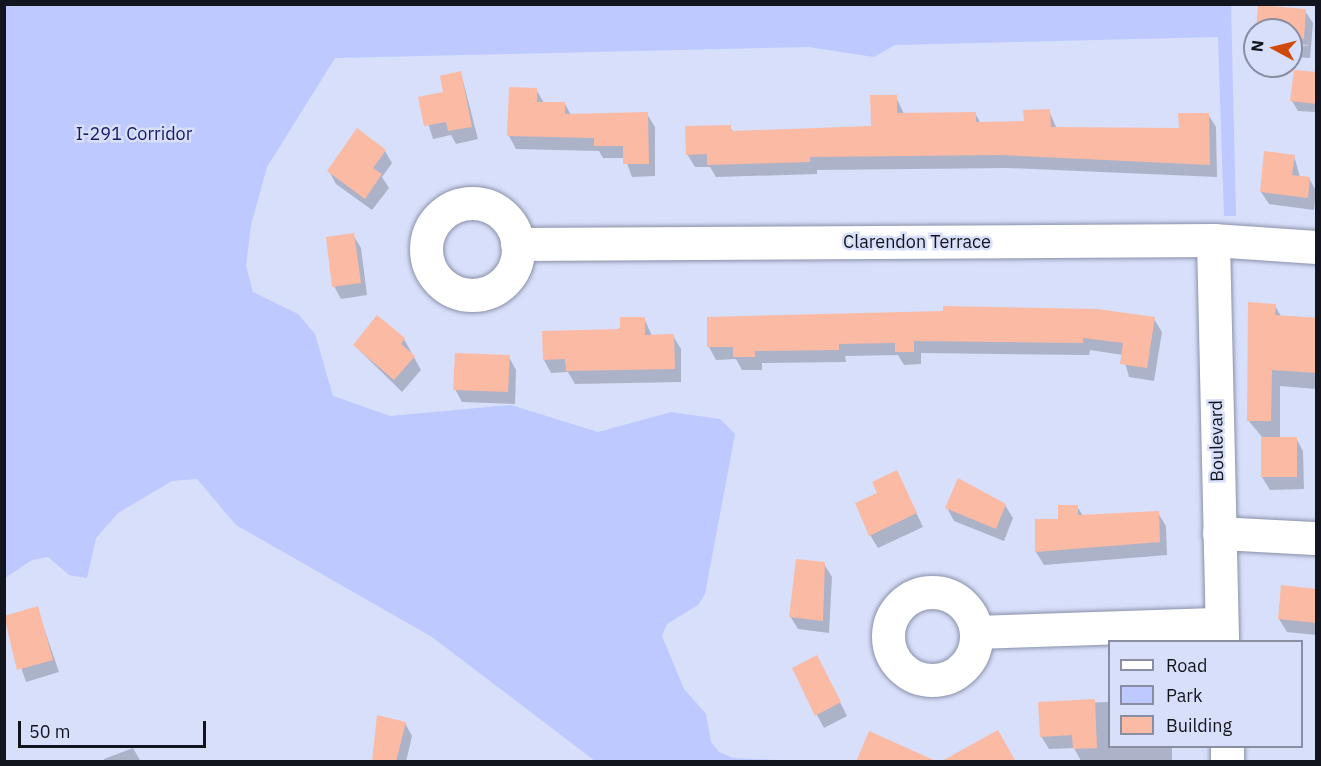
<!DOCTYPE html>
<html>
<head>
<meta charset="utf-8">
<style>
  body { margin:0 }
  #map { position:relative; width:1321px; height:766px; overflow:hidden; background:#d8dffa; font-family:"IBM Plex Sans",sans-serif }
  div>[style] { position:absolute }
  [style*='--x'] { left:calc(var(--x)*1px); top:calc(var(--y)*1px); width:calc(var(--w)*1px); rotate:calc(var(--a)*1deg) }
  .green>* { inset:0; background:#bdc9ff }
  .shadow>* { inset:0; background:#0003 }
  .building>* { inset:0; background:#fbbaa3 }
  .roads { filter:drop-shadow(0 0 2px #8a90a9) drop-shadow(0 0 2px #8a90a9) }
  .minor>* { height:33px; margin:-16.5px; padding:0 16.5px; transform-origin:16.5px; border-radius:16.5px; background:#fff }
  .minor>.ring { margin:-16.5px; padding:0; box-sizing:content-box; background:none; border:33px solid #fff; border-radius:50% }
  span { translate:-50% -50%; white-space:nowrap; text-align:center; line-height:1.15; -webkit-text-stroke:5px #d8dffa; paint-order:stroke }
  .park-label { font-size:18px; color:#1b1a69 }
  .street-label { font-size:18px; color:#13151e }
  .frame { position:absolute; inset:0; border:6px solid #13151e; pointer-events:none }
  .legend { position:absolute; left:1108px; top:640px; width:195px; height:108px; box-sizing:border-box; background:#d8dffa; border:2px solid #898ea2; margin:0; padding:8px 10px; list-style:none; font-size:18px; color:#13151e }
  .legend li { display:flex; align-items:center; gap:12px; height:30px }
  .legend b { width:30px; border:2px solid #898ea2 }
  .north { position:absolute; left:1243px; top:18px; width:60px; height:60px; box-sizing:border-box; background:#d8dffa; border:2px solid #898ea2; border-radius:50%; rotate:277deg; font-size:16px; font-weight:700; line-height:24px; text-align:center; color:#13151e }
  .north::after { content:''; display:block; margin:auto; width:21px; height:27px; background:#cf4a08; clip-path:polygon(50% 0,100% 100%,50% 72%,0 100%) }
  .scale { position:absolute; left:18px; top:721px; width:188px; height:27px; box-sizing:border-box; border:3px solid #13151e; border-top:0; padding-left:8px; font-size:18px; line-height:21px; white-space:nowrap; color:#13151e; -webkit-text-stroke:4px #d8dffa; paint-order:stroke }
</style>
</head>
<body>
<div id="map">
  <div class="green">
    <div style="clip-path:polygon(5px 4px,1231px 5px,1236px 216px,1224px 216px,1218px 37px,895px 45px,874px 57px,808px 47px,335px 58px,267px 167px,251px 225px,246px 266px,253px 292px,298px 314px,315px 334px,333px 396px,390px 416px,511px 405px,598px 432px,671px 412px,720px 419px,735px 434px,705px 594px,698px 605px,667px 624px,662px 636px,684px 689px,706px 714px,711px 742px,719px 752px,733px 758px,797px 761px,595px 761px,432px 637px,236px 525px,197px 479px,172px 481px,118px 513px,96px 538px,87px 578px,69px 575px,48px 557px,32px 560px,5px 578px)"></div>
  </div>
  <div class="shadow">
    <div style="clip-path:polygon(1305px 11px,1313px 23px,1310px 58px,1291px 57px,1291px 47px,1311px 45px,1291px 44px,1291px 30px,1257px 30px)"></div>
    <div style="clip-path:polygon(461px 73px,478px 139px,456px 144px,451px 135px,433px 139px,420px 98px,445px 94px)"></div>
    <div style="clip-path:polygon(1316px 73px,1316px 112px,1298px 111px,1292px 101px)"></div>
    <div style="clip-path:polygon(536px 89px,544px 103px,565px 104px,571px 115px,647px 114px,655px 127px,655px 176px,632px 177px,625px 158px,603px 158px,599px 151px,516px 149px,509px 136px)"></div>
    <div style="clip-path:polygon(896px 97px,904px 114px,975px 113px,981px 124px,1025px 122px,1049px 111px,1057px 129px,1180px 129px,1208px 114px,1216px 127px,1217px 177px,1008px 168px,817px 170px,817px 174px,716px 177px,710px 167px,695px 167px,687px 154px,730px 127px,733px 132px,872px 127px)"></div>
    <div style="clip-path:polygon(385px 151px,392px 163px,382px 177px,389px 188px,372px 210px,336px 184px,329px 171px)"></div>
    <div style="clip-path:polygon(1294px 156px,1300px 177px,1309px 178px,1316px 191px,1314px 210px,1269px 204px,1261px 192px)"></div>
    <div style="clip-path:polygon(353px 235px,361px 248px,367px 295px,341px 299px,334px 286px)"></div>
    <div style="clip-path:polygon(1275px 306px,1281px 316px,1316px 318px,1316px 389px,1280px 386px,1280px 438px,1296px 438px,1303px 451px,1304px 489px,1270px 490px,1262px 477px,1262px 437px,1248px 420px)"></div>
    <div style="clip-path:polygon(644px 318px,652px 336px,673px 336px,681px 349px,681px 382px,575px 384px,568px 372px,551px 373px,544px 360px)"></div>
    <div style="clip-path:polygon(1154px 319px,1162px 332px,1154px 381px,1129px 377px,1123px 355px,1090px 350px,1089px 355px,921px 353px,921px 364px,904px 365px,898px 355px,845px 356px,846px 362px,762px 363px,762px 370px,742px 370px,736px 359px,716px 360px,709px 347px)"></div>
    <div style="clip-path:polygon(404px 339px,421px 370px,402px 392px,354px 345px)"></div>
    <div style="clip-path:polygon(509px 357px,516px 370px,515px 404px,462px 402px,455px 389px)"></div>
    <div style="clip-path:polygon(897px 472px,923px 527px,878px 548px,870px 535px,879px 493px)"></div>
    <div style="clip-path:polygon(958px 480px,1005px 505px,1013px 518px,1004px 541px,954px 521px,947px 508px)"></div>
    <div style="clip-path:polygon(1077px 506px,1083px 516px,1158px 513px,1166px 526px,1167px 555px,1044px 565px,1036px 552px,1036px 520px,1060px 520px)"></div>
    <div style="clip-path:polygon(824px 564px,832px 577px,829px 633px,798px 629px,790px 616px)"></div>
    <div style="clip-path:polygon(1316px 601px,1316px 635px,1287px 632px,1279px 619px)"></div>
    <div style="clip-path:polygon(37px 608px,59px 672px,26px 682px,4px 618px)"></div>
    <div style="clip-path:polygon(824px 670px,847px 716px,824px 728px,817px 715px)"></div>
    <div style="clip-path:polygon(1110px 702px,1110px 746px,1172px 746px,1172px 762px,1081px 761px,1074px 748px,1049px 749px,1041px 736px,1040px 704px)"></div>
    <div style="clip-path:polygon(378px 717px,405px 723px,412px 736px,406px 762px,373px 762px)"></div>
    <div style="clip-path:polygon(133px 748px,141px 762px,105px 762px,104px 759px)"></div>
  </div>
  <div class="building">
    <div style="clip-path:polygon(1258px 5px,1306px 9px,1304px 39px,1291px 38px,1291px 30px,1256px 30px)"></div>
    <div style="clip-path:polygon(1294px 70px,1317px 72px,1317px 104px,1290px 101px)"></div>
    <div style="clip-path:polygon(461px 71px,472px 127px,448px 131px,446px 122px,424px 126px,418px 97px,443px 92px,440px 76px)"></div>
    <div style="clip-path:polygon(509px 87px,537px 88px,537px 102px,565px 102px,565px 114px,648px 112px,649px 164px,623px 164px,623px 146px,594px 146px,594px 138px,507px 136px)"></div>
    <div style="clip-path:polygon(870px 95px,897px 95px,897px 113px,976px 112px,976px 122px,1024px 121px,1023px 110px,1050px 109px,1051px 127px,1179px 128px,1178px 113px,1209px 113px,1210px 165px,1000px 155px,810px 157px,810px 162px,707px 165px,707px 154px,686px 155px,685px 126px,731px 125px,731px 131px,871px 126px)"></div>
    <div style="clip-path:polygon(357px 128px,386px 150px,373px 168px,382px 174px,365px 199px,327px 171px)"></div>
    <div style="clip-path:polygon(1264px 151px,1295px 155px,1292px 175px,1310px 177px,1308px 198px,1260px 192px)"></div>
    <div style="clip-path:polygon(354px 233px,361px 283px,332px 287px,326px 237px)"></div>
    <div style="clip-path:polygon(1248px 302px,1276px 304px,1275px 315px,1317px 318px,1317px 373px,1272px 370px,1271px 421px,1247px 421px)"></div>
    <div style="clip-path:polygon(943px 306px,1097px 309px,1155px 317px,1147px 368px,1120px 364px,1123px 343px,1083px 338px,1083px 343px,914px 341px,914px 352px,895px 352px,895px 343px,839px 344px,839px 350px,755px 351px,755px 357px,733px 357px,733px 347px,707px 347px,707px 317px,943px 311px)"></div>
    <div style="clip-path:polygon(377px 315px,405px 338px,401px 344px,415px 356px,394px 380px,353px 345px)"></div>
    <div style="clip-path:polygon(620px 317px,645px 317px,645px 335px,674px 334px,675px 369px,566px 371px,565px 359px,543px 360px,542px 331px,620px 329px)"></div>
    <div style="clip-path:polygon(455px 353px,510px 355px,508px 392px,453px 390px)"></div>
    <div style="clip-path:polygon(1261px 437px,1297px 437px,1297px 477px,1261px 477px)"></div>
    <div style="clip-path:polygon(897px 470px,917px 513px,869px 536px,855px 503px,877px 493px,872px 482px)"></div>
    <div style="clip-path:polygon(958px 478px,1006px 504px,996px 529px,945px 508px)"></div>
    <div style="clip-path:polygon(1058px 505px,1078px 505px,1078px 515px,1159px 511px,1160px 542px,1035px 552px,1035px 519px,1058px 519px)"></div>
    <div style="clip-path:polygon(796px 559px,825px 562px,823px 621px,789px 617px)"></div>
    <div style="clip-path:polygon(1281px 585px,1317px 589px,1317px 623px,1278px 619px)"></div>
    <div style="clip-path:polygon(38px 606px,53px 660px,17px 670px,4px 616px)"></div>
    <div style="clip-path:polygon(817px 655px,841px 702px,815px 716px,792px 668px)"></div>
    <div style="clip-path:polygon(1095px 699px,1097px 748px,1073px 749px,1072px 735px,1040px 737px,1038px 702px)"></div>
    <div style="clip-path:polygon(377px 715px,406px 722px,396px 762px,372px 762px)"></div>
    <div style="clip-path:polygon(998px 730px,1016px 762px,940px 762px)"></div>
    <div style="clip-path:polygon(869px 731px,938px 762px,856px 762px)"></div>
  </div>
  <div class="roads">
    <div class="minor">
      <div class="ring" style="left:426px;top:203px;width:59px;height:59px"></div>
      <div style="--x:1213;--y:240;--w:402;--a:88.7"></div>
      <div style="--x:517;--y:244;--w:696;--a:-0.33"></div>
      <div style="--x:1213;--y:240;--w:103;--a:3.9"></div>
      <div style="--x:1219;--y:533;--w:97;--a:3"></div>
      <div class="ring" style="left:888px;top:592px;width:55px;height:55px"></div>
      <div style="--x:976;--y:632;--w:245;--a:-1.9"></div>
      <div style="--x:1227;--y:746;--w:16;--a:90"></div>
    </div>
  </div>
  <div class="park-label">
    <span style="left:134px;top:134px">I-291 Corridor</span>
  </div>
  <div class="street-label">
    <span style="left:917px;top:242px">Clarendon Terrace</span>
    <span style="left:1217px;top:441px;rotate:-91deg">Boulevard</span>
  </div>
  <div class="frame"></div>
  <ul class="legend">
  <li><b style="height:8px;background:#fff"></b>Road</li>
  <li><b style="height:16px;background:#bdc9ff"></b>Park</li>
  <li><b style="height:16px;background:#fbbaa3"></b>Building</li>
  </ul>
  <div class="north">N</div>
  <div class="scale">50 m</div>
</div>
</body>
</html>
